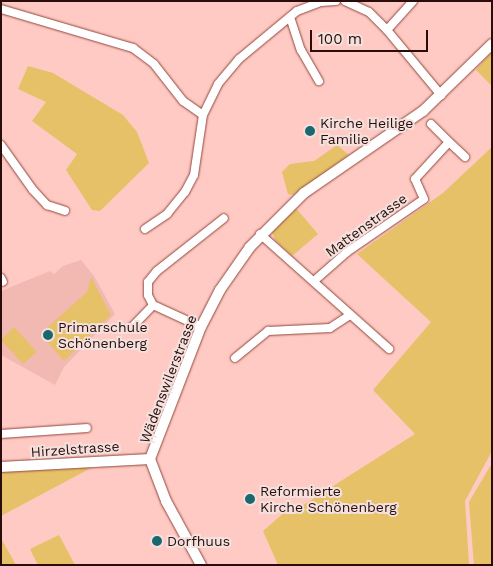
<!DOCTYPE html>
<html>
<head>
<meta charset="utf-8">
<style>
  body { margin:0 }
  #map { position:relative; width:493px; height:566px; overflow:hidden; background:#ffcac3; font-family:"Work Sans",sans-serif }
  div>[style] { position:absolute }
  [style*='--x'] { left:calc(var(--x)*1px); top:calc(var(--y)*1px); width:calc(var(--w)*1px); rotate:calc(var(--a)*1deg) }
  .built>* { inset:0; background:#f1b9b1 }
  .green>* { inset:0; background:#e6c167 }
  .roads { filter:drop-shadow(0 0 1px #91473f) drop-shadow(0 0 1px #91473f) }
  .minor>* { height:8px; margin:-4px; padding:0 4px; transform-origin:4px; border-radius:4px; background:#fff }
  .tertiary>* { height:10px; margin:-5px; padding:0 5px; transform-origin:5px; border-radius:5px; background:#fff }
  .dots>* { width:14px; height:14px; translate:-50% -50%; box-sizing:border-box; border:2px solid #f3e1de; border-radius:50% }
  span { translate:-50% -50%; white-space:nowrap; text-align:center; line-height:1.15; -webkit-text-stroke:4px #f3e1de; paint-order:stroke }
  .poi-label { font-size:14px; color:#2a0c0a }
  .left { translate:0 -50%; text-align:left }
  .street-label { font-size:14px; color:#2a0c0a }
  .frame { position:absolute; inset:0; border:2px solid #2a0c0a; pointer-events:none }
  .scale { position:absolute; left:310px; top:30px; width:118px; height:22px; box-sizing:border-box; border:2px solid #2a0c0a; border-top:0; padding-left:6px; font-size:15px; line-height:18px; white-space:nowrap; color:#2a0c0a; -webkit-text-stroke:4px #f3e1de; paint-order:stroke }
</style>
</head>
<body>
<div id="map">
  <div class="built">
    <div style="clip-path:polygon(81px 260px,94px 276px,115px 314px,64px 367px,55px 385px,1px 355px,1px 291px,50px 271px,54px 274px,63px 266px)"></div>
  </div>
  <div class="green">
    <div style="clip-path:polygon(492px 51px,492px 86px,476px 70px)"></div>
    <div style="clip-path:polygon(28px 66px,53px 73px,123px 115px,137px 132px,149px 163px,100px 211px,92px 210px,66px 170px,77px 154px,32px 121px,46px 102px,18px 89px)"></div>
    <div style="clip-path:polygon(337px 145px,349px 155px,293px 195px,288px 194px,282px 172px,290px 164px,314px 161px)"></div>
    <div style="clip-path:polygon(492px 147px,492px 451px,465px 501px,469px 565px,278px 565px,263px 531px,287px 510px,289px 514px,415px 434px,373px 390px,431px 322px,357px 254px,443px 193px)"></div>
    <div style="clip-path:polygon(295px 207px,318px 234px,292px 256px,275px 240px,272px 232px)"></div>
    <div style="clip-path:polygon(91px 277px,111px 315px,64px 361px,40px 334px,87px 292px)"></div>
    <div style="clip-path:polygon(14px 327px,37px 352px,23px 364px,1px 340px)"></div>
    <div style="clip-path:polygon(106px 460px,1px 516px,1px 467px)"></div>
    <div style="clip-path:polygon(492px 463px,492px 565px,474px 565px,469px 502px)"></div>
    <div style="clip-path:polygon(59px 535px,75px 565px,38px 565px,30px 549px)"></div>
    <div style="clip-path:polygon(1px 538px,16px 565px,1px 565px)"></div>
  </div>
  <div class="roads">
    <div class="minor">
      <div style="--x:345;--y:1;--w:26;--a:25"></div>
      <div style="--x:369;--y:12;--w:25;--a:45"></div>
      <div style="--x:387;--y:30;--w:85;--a:50.3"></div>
      <div style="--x:1;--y:9;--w:138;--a:16.5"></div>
      <div style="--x:133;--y:48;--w:26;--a:37"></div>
      <div style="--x:154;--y:64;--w:47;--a:51.9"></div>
      <div style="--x:183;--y:101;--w:24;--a:35"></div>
      <div style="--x:290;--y:17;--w:35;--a:72"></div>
      <div style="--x:301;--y:50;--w:36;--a:60"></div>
      <div style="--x:387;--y:30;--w:39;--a:-48"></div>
      <div style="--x:431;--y:124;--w:25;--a:45"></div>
      <div style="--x:1;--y:145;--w:55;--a:54.6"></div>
      <div style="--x:33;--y:190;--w:21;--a:47"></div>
      <div style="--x:47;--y:205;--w:19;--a:18"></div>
      <div style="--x:145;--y:229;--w:27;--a:-34"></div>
      <div style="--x:167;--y:214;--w:28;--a:-51"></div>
      <div style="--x:185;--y:192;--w:19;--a:-62"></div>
      <div style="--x:194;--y:175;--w:61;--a:-81.5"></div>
      <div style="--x:203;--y:115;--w:34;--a:-64"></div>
      <div style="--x:218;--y:84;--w:33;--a:-50"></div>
      <div style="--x:239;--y:59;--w:75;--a:-39.6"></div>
      <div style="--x:297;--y:11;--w:26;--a:-21"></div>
      <div style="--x:321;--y:2;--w:15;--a:-4"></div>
      <div style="--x:260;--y:234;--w:173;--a:41.7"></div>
      <div style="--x:1;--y:278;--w:4;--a:63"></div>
      <div style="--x:314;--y:281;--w:44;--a:-41.3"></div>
      <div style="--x:347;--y:252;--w:93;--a:-34.5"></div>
      <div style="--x:424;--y:199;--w:22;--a:-114"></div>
      <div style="--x:415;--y:179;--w:50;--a:-47.4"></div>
      <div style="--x:449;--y:142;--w:22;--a:43"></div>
      <div style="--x:132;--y:327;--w:30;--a:-46"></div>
      <div style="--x:201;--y:327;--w:53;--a:-155.4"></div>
      <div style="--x:153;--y:305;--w:11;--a:-117"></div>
      <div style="--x:148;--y:295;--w:13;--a:-90"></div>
      <div style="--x:148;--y:282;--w:14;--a:-51"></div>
      <div style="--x:157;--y:271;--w:85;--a:-38.3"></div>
      <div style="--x:235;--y:358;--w:43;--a:-39.3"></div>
      <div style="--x:268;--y:331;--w:62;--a:-2.8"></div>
      <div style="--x:330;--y:328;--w:24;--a:-33"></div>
      <div style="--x:1;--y:434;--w:86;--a:-4"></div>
    </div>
    <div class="tertiary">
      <div style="--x:150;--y:459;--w:142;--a:-68.9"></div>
      <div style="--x:201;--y:327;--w:42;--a:-62.8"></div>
      <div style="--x:220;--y:290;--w:52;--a:-55.1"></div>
      <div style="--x:250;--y:247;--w:76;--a:-45"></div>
      <div style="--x:304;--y:193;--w:145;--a:-34.6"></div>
      <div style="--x:423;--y:111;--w:96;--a:-44.2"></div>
      <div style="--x:150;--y:459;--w:45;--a:69.1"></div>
      <div style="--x:166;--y:501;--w:73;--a:61.3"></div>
      <div style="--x:1;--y:467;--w:149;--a:-3.1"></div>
    </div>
  </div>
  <div class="dots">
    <div style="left:310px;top:131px;background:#1b6770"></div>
    <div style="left:48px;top:335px;background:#1b6770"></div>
    <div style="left:250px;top:499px;background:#1b6770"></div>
    <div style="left:157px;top:541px;background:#1b6770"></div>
  </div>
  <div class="poi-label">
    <span class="left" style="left:320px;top:131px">Kirche Heilige<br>Familie</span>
    <span class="left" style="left:58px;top:335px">Primarschule<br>Schönenberg</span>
    <span class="left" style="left:260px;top:499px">Reformierte<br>Kirche Schönenberg</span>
    <span class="left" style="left:167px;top:541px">Dorfhuus</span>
  </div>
  <div class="street-label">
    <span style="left:366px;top:225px;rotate:-36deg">Mattenstrasse</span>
    <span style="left:168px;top:379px;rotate:-69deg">Wädenswilerstrasse</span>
    <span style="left:75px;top:449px;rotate:-4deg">Hirzelstrasse</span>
  </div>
  <div class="frame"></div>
  <div class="scale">100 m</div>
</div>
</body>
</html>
